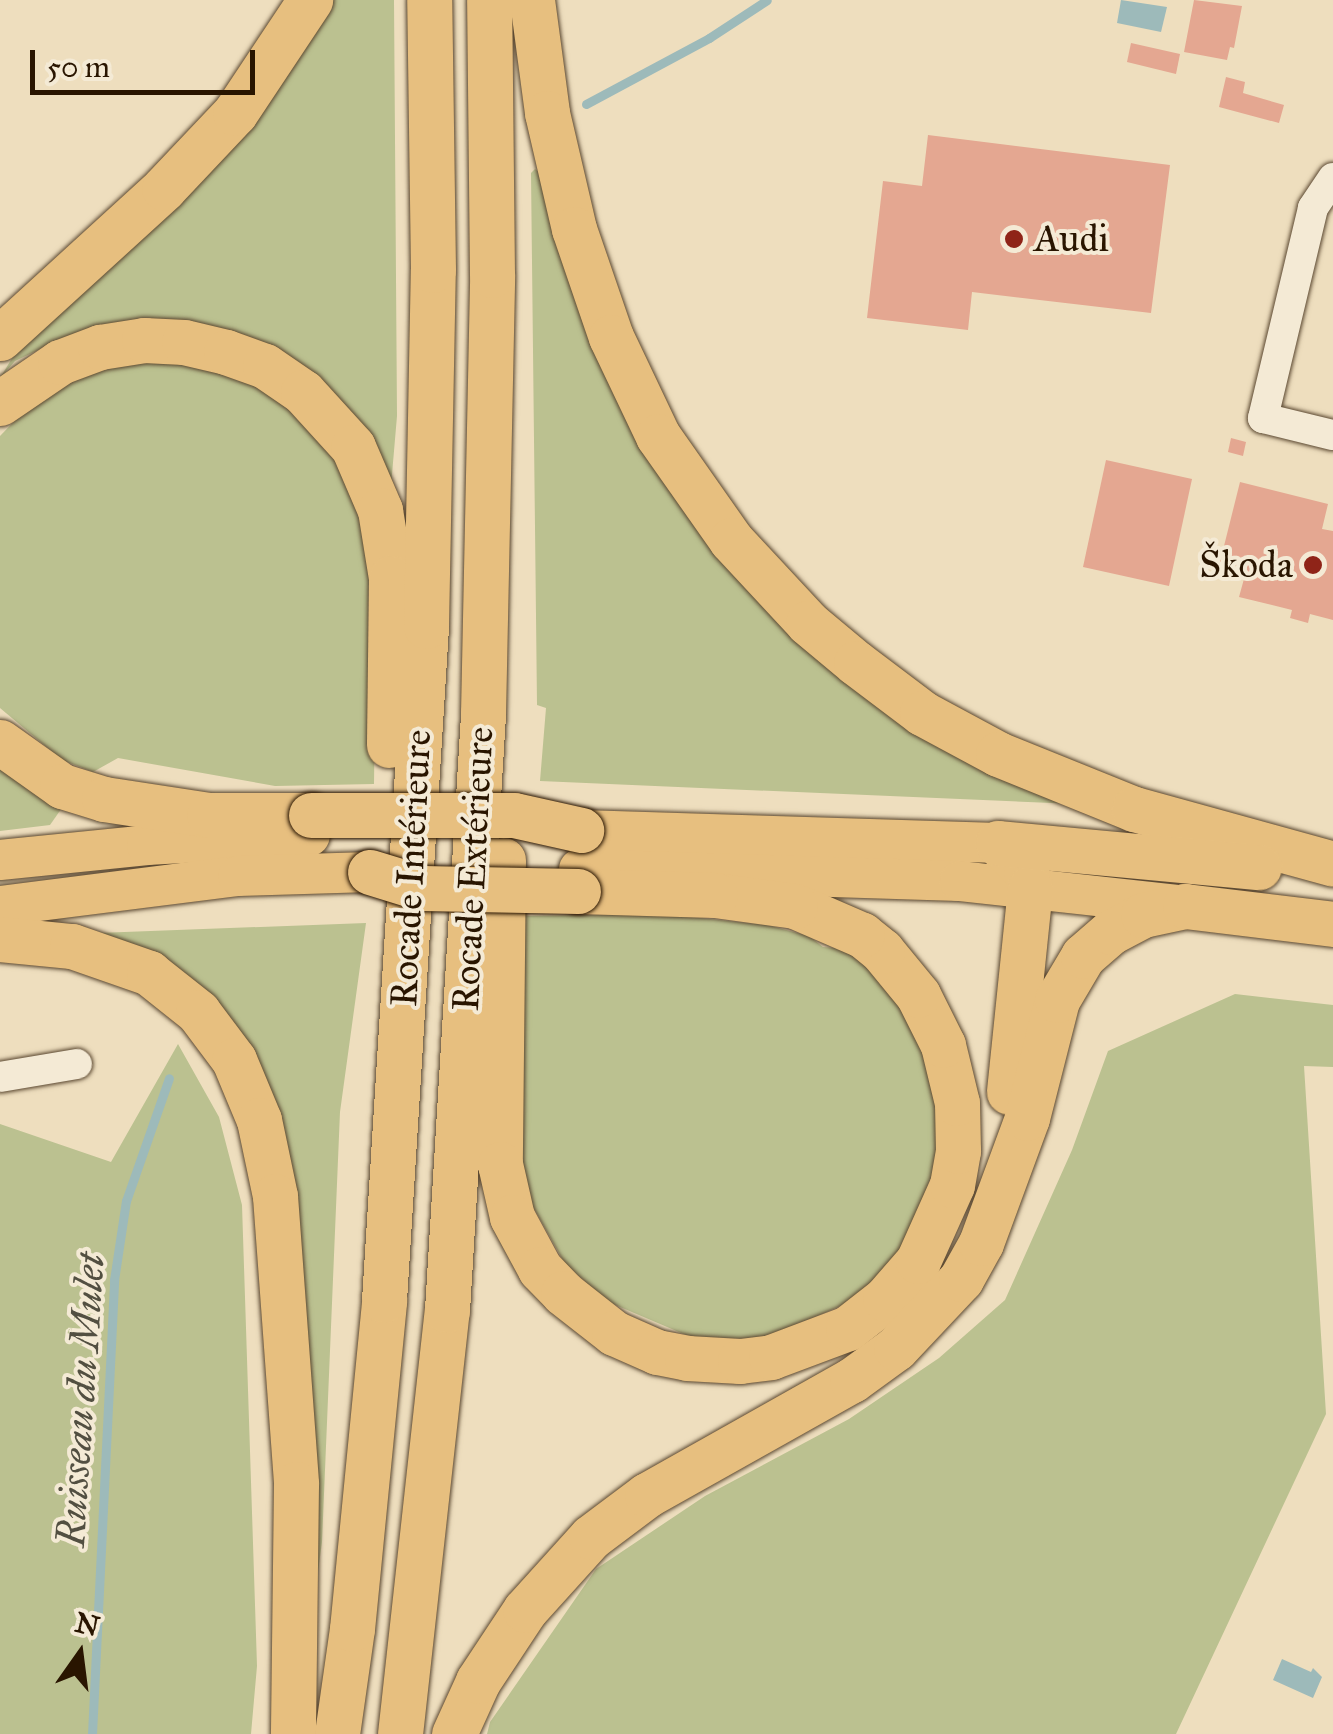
<!DOCTYPE html>
<html>
<head>
<meta charset="utf-8">
<style>
  body { margin:0 }
  #map { position:relative; width:1333px; height:1734px; overflow:hidden; background:#eedebe; font-family:"IM FELL Great Primer",serif }
  div>[style] { position:absolute }
  [style*='--x'] { left:calc(var(--x)*1px); top:calc(var(--y)*1px); width:calc(var(--w)*1px); rotate:calc(var(--a)*1deg) }
  .green>* { inset:0; background:#bbc190 }
  .water>* { inset:0; background:#9dbaba }
  .stream>* { height:9px; margin:-4.5px; padding:0 4.5px; transform-origin:4.5px; border-radius:4.5px; background:#9dbaba }
  .building>* { inset:0; background:#e4a791 }
  .roads { filter:drop-shadow(0 0 2px #5a4730) drop-shadow(0 0 2px #5a4730) }
  .minor>* { height:30px; margin:-15px; padding:0 15px; transform-origin:15px; border-radius:15px; background:#f4ead5 }
  .major>* { height:40px; margin:-20px; padding:0 20px; transform-origin:20px; border-radius:20px; background:#e7bf7f }
  .highway>* { height:45px; margin:-22.5px; padding:0 22.5px; transform-origin:22.5px; border-radius:22.5px; background:#e7bf7f }
  .bridges { filter:drop-shadow(0 0 2px #291500) drop-shadow(0 0 2px #291500) }
  .highway-bridge>* { height:45px; margin:-22.5px; padding:0 22.5px; transform-origin:22.5px; border-radius:22.5px; background:#e7bf7f }
  .dots>* { width:28px; height:28px; translate:-50% -50%; box-sizing:border-box; border:5px solid #f4ead5; border-radius:50% }
  span { translate:-50% -50%; white-space:nowrap; text-align:center; line-height:1.15; -webkit-text-stroke:8px #f4ead5; paint-order:stroke }
  .poi-label { font-size:38px; color:#291500 }
  .left { translate:0 -50%; text-align:left }
  .right { translate:-100% -50%; text-align:right }
  .street-label { font-size:38px; color:#291500 }
  .water-label { font-size:40px; color:#524f41; font-style:italic }
  .north { position:absolute; left:30px; top:1604px; width:100px; height:100px; -webkit-text-stroke:8px #f4ead5; paint-order:stroke; rotate:14deg; font-size:28px; font-weight:700; line-height:40px; text-align:center; color:#291500 }
  .north::after { content:''; display:block; margin:auto; width:35px; height:45px; background:#291500; clip-path:polygon(50% 0,100% 100%,50% 72%,0 100%) }
  .scale { position:absolute; left:30px; top:50px; width:225px; height:45px; box-sizing:border-box; border:5px solid #291500; border-top:0; padding-left:12px; font-size:30px; line-height:35px; white-space:nowrap; color:#291500; -webkit-text-stroke:8px #f4ead5; paint-order:stroke }
</style>
</head>
<body>
<div id="map">
  <div class="green">
    <div style="clip-path:polygon(329px 0,394px 0,397px 416px,391px 486px,375px 445px,301px 364px,49px 345px,15px 361px,0 378px,17px 350px,278px 84px,307px 45px)"></div>
    <div style="clip-path:polygon(535px 169px,544px 176px,704px 523px,1075px 804px,540px 781px,546px 708px,537px 705px,531px 173px)"></div>
    <div style="clip-path:polygon(163px 354px,253px 379px,330px 439px,368px 512px,376px 633px,374px 784px,275px 786px,118px 758px,93px 772px,62px 760px,0 708px,0 436px,35px 400px,70px 377px)"></div>
    <div style="clip-path:polygon(0 757px,64px 805px,50px 825px,0 831px)"></div>
    <div style="clip-path:polygon(662px 914px,767px 925px,809px 936px,823px 947px,863px 950px,908px 1010px,936px 1083px,939px 1158px,904px 1245px,880px 1275px,849px 1302px,777px 1334px,733px 1342px,693px 1338px,606px 1301px,564px 1262px,527px 1196px,521px 1167px,523px 916px)"></div>
    <div style="clip-path:polygon(366px 923px,340px 1112px,322px 1542px,310px 1631px,253px 1074px,98px 933px)"></div>
    <div style="clip-path:polygon(1235px 994px,1333px 1005px,1333px 1067px,1304px 1066px,1326px 1414px,1176px 1734px,487px 1734px,490px 1722px,596px 1569px,705px 1496px,849px 1419px,939px 1358px,1005px 1300px,1072px 1150px,1108px 1051px)"></div>
    <div style="clip-path:polygon(178px 1044px,219px 1117px,242px 1205px,257px 1666px,251px 1734px,0 1734px,0 1124px,111px 1162px)"></div>
  </div>
  <div class="water">
    <div style="clip-path:polygon(1121px 0,1167px 7px,1161px 32px,1117px 23px)"></div>
    <div style="clip-path:polygon(1282px 1659px,1311px 1672px,1313px 1668px,1322px 1677px,1313px 1698px,1273px 1680px)"></div>
  </div>
  <div class="stream">
    <div style="--x:586;--y:104;--w:140;--a:-28.2"></div>
    <div style="--x:709;--y:38;--w:69;--a:-33.2"></div>
    <div style="--x:92;--y:1734;--w:455;--a:-87.2"></div>
    <div style="--x:114;--y:1280;--w:80;--a:-81.4"></div>
    <div style="--x:126;--y:1201;--w:130;--a:-70.7"></div>
  </div>
  <div class="building">
    <div style="clip-path:polygon(1194px 0,1242px 6px,1234px 48px,1230px 47px,1227px 60px,1184px 52px)"></div>
    <div style="clip-path:polygon(1131px 43px,1180px 54px,1176px 74px,1127px 62px)"></div>
    <div style="clip-path:polygon(1226px 77px,1245px 82px,1243px 93px,1284px 105px,1279px 123px,1219px 107px)"></div>
    <div style="clip-path:polygon(928px 135px,1170px 165px,1151px 313px,972px 292px,968px 330px,867px 318px,883px 181px,922px 186px)"></div>
    <div style="clip-path:polygon(1231px 438px,1246px 442px,1243px 456px,1228px 452px)"></div>
    <div style="clip-path:polygon(1106px 460px,1192px 479px,1169px 586px,1083px 567px)"></div>
    <div style="clip-path:polygon(1240px 482px,1328px 504px,1322px 529px,1333px 531px,1333px 620px,1310px 614px,1308px 623px,1290px 618px,1292px 610px,1239px 597px,1247px 568px,1220px 562px)"></div>
  </div>
  <div class="roads">
    <div class="minor">
      <div style="--x:1333;--y:178;--w:36;--a:124"></div>
      <div style="--x:1313;--y:208;--w:216;--a:103.4"></div>
      <div style="--x:1263;--y:418;--w:72;--a:13.7"></div>
      <div style="--x:0;--y:1077;--w:78;--a:-9.6"></div>
    </div>
    <div class="major">
      <div style="--x:581;--y:830;--w:417;--a:1.8"></div>
      <div style="--x:0;--y:860;--w:148;--a:-5.8"></div>
      <div style="--x:147;--y:845;--w:163;--a:-3.2"></div>
      <div style="--x:579;--y:869;--w:381;--a:1.8"></div>
      <div style="--x:960;--y:881;--w:219;--a:6.3"></div>
      <div style="--x:0;--y:906;--w:240;--a:-7.2"></div>
      <div style="--x:238;--y:876;--w:132;--a:-1.7"></div>
    </div>
    <div class="highway">
      <div style="--x:532;--y:0;--w:114;--a:82.4"></div>
      <div style="--x:547;--y:113;--w:119;--a:76.9"></div>
      <div style="--x:574;--y:229;--w:114;--a:71.1"></div>
      <div style="--x:611;--y:337;--w:110;--a:64.6"></div>
      <div style="--x:658;--y:436;--w:127;--a:54.9"></div>
      <div style="--x:731;--y:540;--w:113;--a:47.1"></div>
      <div style="--x:808;--y:623;--w:62;--a:39.8"></div>
      <div style="--x:856;--y:663;--w:83;--a:37.1"></div>
      <div style="--x:922;--y:713;--w:86;--a:28.3"></div>
      <div style="--x:998;--y:754;--w:147;--a:22"></div>
      <div style="--x:1134;--y:809;--w:206;--a:15.4"></div>
      <div style="--x:0;--y:338;--w:222;--a:-42.4"></div>
      <div style="--x:164;--y:188;--w:103;--a:-46.6"></div>
      <div style="--x:235;--y:113;--w:136;--a:-56.4"></div>
      <div style="--x:0;--y:403;--w:73;--a:-34.3"></div>
      <div style="--x:60;--y:362;--w:43;--a:-20.6"></div>
      <div style="--x:100;--y:347;--w:45;--a:-9"></div>
      <div style="--x:144;--y:340;--w:40;--a:2.9"></div>
      <div style="--x:184;--y:342;--w:43;--a:13.4"></div>
      <div style="--x:226;--y:352;--w:41;--a:19.7"></div>
      <div style="--x:265;--y:366;--w:46;--a:34.4"></div>
      <div style="--x:303;--y:392;--w:74;--a:47.7"></div>
      <div style="--x:353;--y:447;--w:69;--a:66.8"></div>
      <div style="--x:380;--y:510;--w:69;--a:80.8"></div>
      <div style="--x:391;--y:578;--w:167;--a:90.7"></div>
      <div style="--x:0;--y:742;--w:76;--a:35.4"></div>
      <div style="--x:62;--y:786;--w:44;--a:17.2"></div>
      <div style="--x:104;--y:799;--w:106;--a:8.7"></div>
      <div style="--x:209;--y:815;--w:102;--a:0"></div>
      <div style="--x:998;--y:843;--w:40;--a:45"></div>
      <div style="--x:1026;--y:871;--w:17;--a:77"></div>
      <div style="--x:1030;--y:888;--w:205;--a:95.9"></div>
      <div style="--x:998;--y:843;--w:262;--a:5.3"></div>
      <div style="--x:503;--y:860;--w:304;--a:90.6"></div>
      <div style="--x:500;--y:1164;--w:54;--a:77.2"></div>
      <div style="--x:512;--y:1217;--w:59;--a:61.7"></div>
      <div style="--x:540;--y:1269;--w:33;--a:46"></div>
      <div style="--x:563;--y:1293;--w:65;--a:38.1"></div>
      <div style="--x:614;--y:1333;--w:47;--a:23.8"></div>
      <div style="--x:657;--y:1352;--w:31;--a:11"></div>
      <div style="--x:687;--y:1358;--w:53;--a:3.2"></div>
      <div style="--x:740;--y:1361;--w:31;--a:-7"></div>
      <div style="--x:771;--y:1357;--w:82;--a:-20.6"></div>
      <div style="--x:848;--y:1328;--w:47;--a:-38.1"></div>
      <div style="--x:885;--y:1299;--w:50;--a:-49"></div>
      <div style="--x:918;--y:1261;--w:83;--a:-65.9"></div>
      <div style="--x:952;--y:1185;--w:35;--a:-80"></div>
      <div style="--x:958;--y:1151;--w:48;--a:-91.2"></div>
      <div style="--x:957;--y:1103;--w:60;--a:-103.6"></div>
      <div style="--x:943;--y:1045;--w:56;--a:-116.6"></div>
      <div style="--x:918;--y:995;--w:57;--a:-129.3"></div>
      <div style="--x:882;--y:951;--w:26;--a:-141"></div>
      <div style="--x:862;--y:935;--w:73;--a:-156.6"></div>
      <div style="--x:795;--y:906;--w:81;--a:-172.2"></div>
      <div style="--x:715;--y:895;--w:137;--a:-178.3"></div>
      <div style="--x:0;--y:939;--w:72;--a:5.6"></div>
      <div style="--x:72;--y:946;--w:82;--a:19.3"></div>
      <div style="--x:149;--y:973;--w:63;--a:38.5"></div>
      <div style="--x:198;--y:1012;--w:60;--a:53.1"></div>
      <div style="--x:234;--y:1060;--w:65;--a:67.4"></div>
      <div style="--x:259;--y:1120;--w:78;--a:78.1"></div>
      <div style="--x:275;--y:1196;--w:289;--a:85.8"></div>
      <div style="--x:296;--y:1484;--w:250;--a:90.7"></div>
      <div style="--x:337;--y:1734;--w:106;--a:-81.9"></div>
      <div style="--x:352;--y:1629;--w:331;--a:-84.4"></div>
      <div style="--x:384;--y:1300;--w:675;--a:-86.43"></div>
      <div style="--x:426;--y:626;--w:356;--a:-88.9"></div>
      <div style="--x:433;--y:270;--w:270;--a:-90.8"></div>
      <div style="--x:400;--y:1734;--w:427;--a:-83.7"></div>
      <div style="--x:447;--y:1310;--w:597;--a:-86.54"></div>
      <div style="--x:483;--y:714;--w:439;--a:-88.8"></div>
      <div style="--x:492;--y:275;--w:275;--a:-90.6"></div>
      <div style="--x:454;--y:1734;--w:58;--a:-65.6"></div>
      <div style="--x:478;--y:1681;--w:85;--a:-56.5"></div>
      <div style="--x:525;--y:1610;--w:98;--a:-47.9"></div>
      <div style="--x:591;--y:1537;--w:70;--a:-36.9"></div>
      <div style="--x:647;--y:1495;--w:235;--a:-29.3"></div>
      <div style="--x:852;--y:1380;--w:54;--a:-36"></div>
      <div style="--x:896;--y:1348;--w:95;--a:-46.7"></div>
      <div style="--x:961;--y:1279;--w:41;--a:-60.9"></div>
      <div style="--x:981;--y:1243;--w:133;--a:-69.8"></div>
      <div style="--x:1027;--y:1118;--w:122;--a:-75.7"></div>
      <div style="--x:1057;--y:1000;--w:51;--a:-59.4"></div>
      <div style="--x:1083;--y:956;--w:37;--a:-41"></div>
      <div style="--x:1111;--y:932;--w:36;--a:-28"></div>
      <div style="--x:1143;--y:915;--w:43;--a:-12.1"></div>
      <div style="--x:1185;--y:906;--w:149;--a:6.9"></div>
    </div>
  </div>
  <div class="bridges">
    <div class="highway-bridge">
      <div style="--x:311;--y:815;--w:203;--a:0"></div>
      <div style="--x:514;--y:815;--w:69;--a:12.6"></div>
      <div style="--x:370;--y:872;--w:54;--a:17.1"></div>
      <div style="--x:422;--y:888;--w:156;--a:1.1"></div>
    </div>
  </div>
  <div class="dots">
    <div style="left:1014px;top:239px;background:#8f2418"></div>
    <div style="left:1313px;top:565px;background:#8f2418"></div>
  </div>
  <div class="poi-label">
    <span class="left" style="left:1034px;top:239px">Audi</span>
    <span class="right" style="left:1293px;top:565px">Škoda</span>
  </div>
  <div class="street-label">
    <span style="left:411px;top:868px;rotate:-87deg">Rocade Intérieure</span>
    <span style="left:473px;top:869px;rotate:-87deg">Rocade Extérieure</span>
  </div>
  <div class="water-label">
    <span style="left:81px;top:1400px;rotate:-86deg">Ruisseau du Mulet</span>
  </div>
  <div class="north">N</div>
  <div class="scale">50 m</div>
</div>
</body>
</html>
